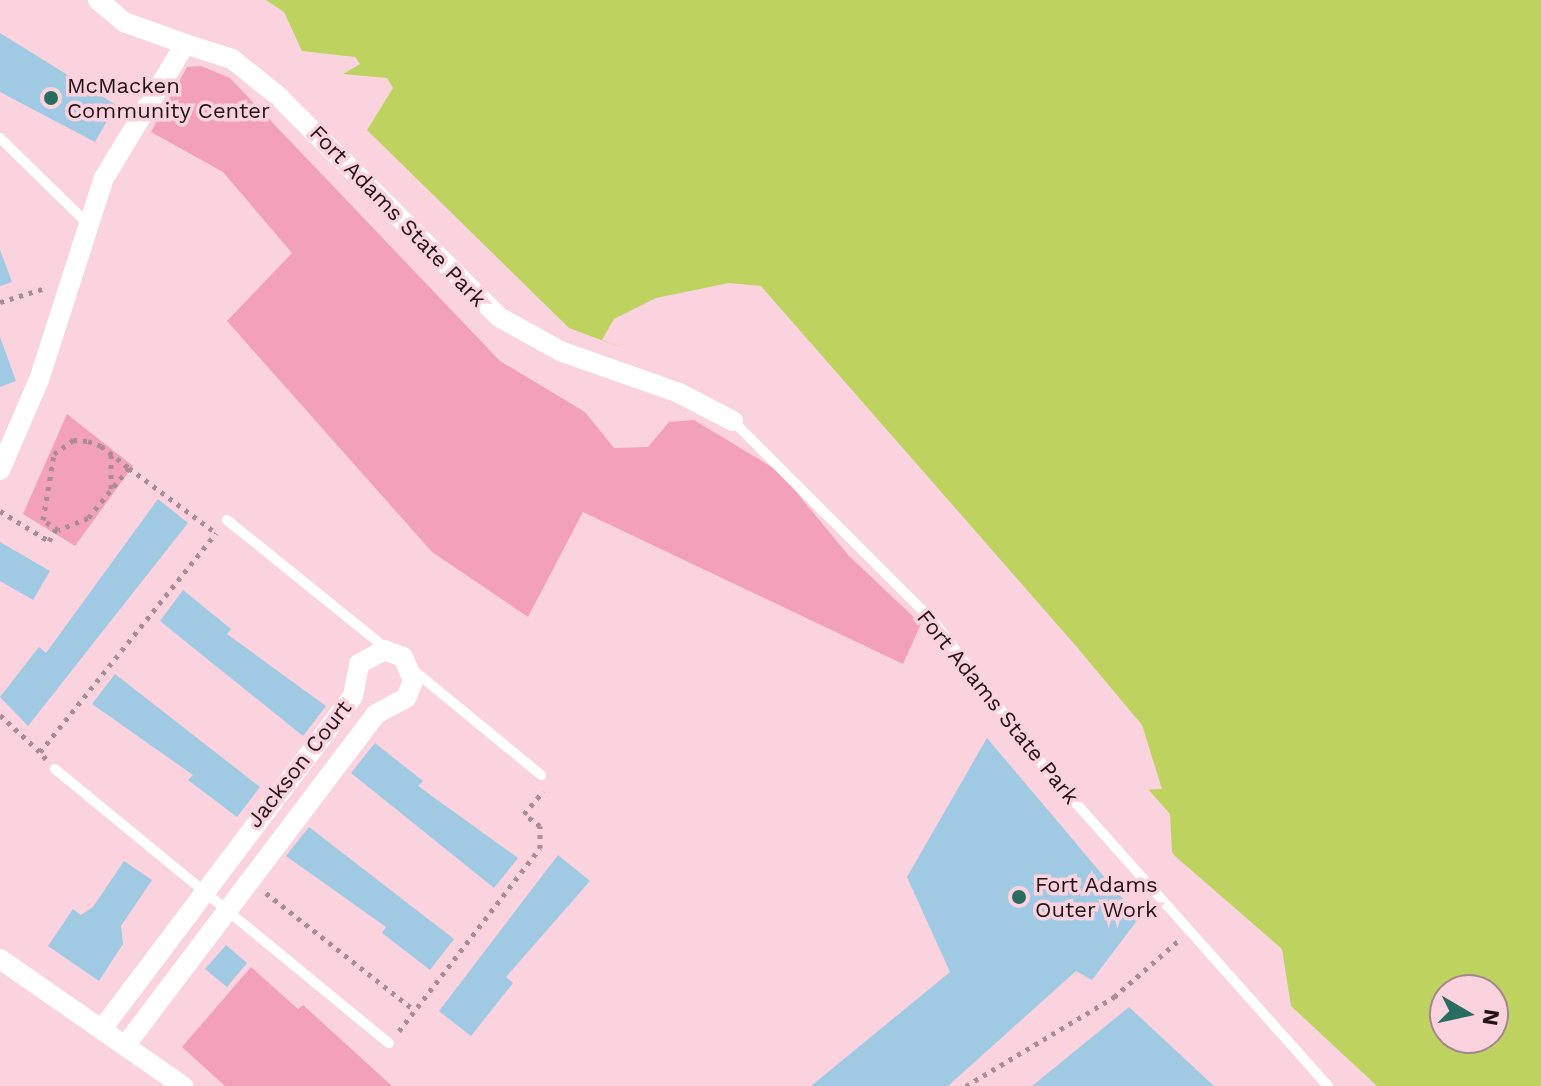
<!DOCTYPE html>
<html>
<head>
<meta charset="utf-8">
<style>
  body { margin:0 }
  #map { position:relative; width:1541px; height:1086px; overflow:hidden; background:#fad3df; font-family:"Work Sans",sans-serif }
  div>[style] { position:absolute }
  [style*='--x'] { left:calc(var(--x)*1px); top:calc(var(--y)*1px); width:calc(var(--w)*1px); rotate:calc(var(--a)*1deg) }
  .green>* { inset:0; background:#f3a0bb }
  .water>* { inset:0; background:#bed35f }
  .pier>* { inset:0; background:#fad3df }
  .building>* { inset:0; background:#a0c9e4 }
  .path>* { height:5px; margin-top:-2.5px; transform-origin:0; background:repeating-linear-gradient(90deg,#ab8c95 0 4px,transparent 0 10px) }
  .lane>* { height:10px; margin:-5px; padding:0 5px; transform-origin:5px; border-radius:5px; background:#fff }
  .street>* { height:20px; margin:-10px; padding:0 10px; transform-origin:10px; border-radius:10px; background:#fff }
  .dots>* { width:22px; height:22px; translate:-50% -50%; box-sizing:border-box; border:4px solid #fad3df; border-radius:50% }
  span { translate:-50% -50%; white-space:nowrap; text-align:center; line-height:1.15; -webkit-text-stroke:7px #fad3df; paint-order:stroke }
  .poi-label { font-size:22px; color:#231318 }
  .left { translate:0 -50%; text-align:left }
  .street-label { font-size:22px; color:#231318 }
  .north { position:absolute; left:1429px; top:974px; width:80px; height:80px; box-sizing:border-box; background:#fad3df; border:2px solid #a4868f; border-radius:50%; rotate:99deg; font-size:22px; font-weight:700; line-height:32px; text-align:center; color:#231318 }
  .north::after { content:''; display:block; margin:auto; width:28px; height:36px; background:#296d60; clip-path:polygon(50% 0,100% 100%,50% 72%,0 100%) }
</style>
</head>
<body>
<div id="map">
  <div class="green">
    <div style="clip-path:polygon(201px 66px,230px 78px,500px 361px,585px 412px,614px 448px,648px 447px,669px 422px,694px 420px,780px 472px,848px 555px,921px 624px,903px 664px,583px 512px,528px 617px,432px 552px,227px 321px,292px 253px,223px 172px,151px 132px,187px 67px)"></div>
    <div style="clip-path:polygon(67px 414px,133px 466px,75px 546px,23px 514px)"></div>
    <div style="clip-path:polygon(251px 967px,298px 1009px,303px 1005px,392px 1086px,225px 1086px,182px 1047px)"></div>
  </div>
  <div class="water">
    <div style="clip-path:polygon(evenodd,266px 0,1541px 0,1541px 1086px,1377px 1086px,1291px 1006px,1267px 962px,1199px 896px,1172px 852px,1170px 814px,751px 339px,714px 319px,617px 346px,569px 328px,367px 130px,393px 88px,387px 78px,343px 74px,360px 64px,355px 57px,302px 51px,284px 12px,266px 0,1445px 990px,1493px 990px,1493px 1038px,1445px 1038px,1445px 990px)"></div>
  </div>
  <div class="pier">
    <div style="clip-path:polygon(729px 283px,761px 286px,1076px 646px,1142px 725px,1162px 789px,1139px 790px,927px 577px,856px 496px,749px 342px,713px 323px,617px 346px,602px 340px,614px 319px,656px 298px)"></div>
    <div style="clip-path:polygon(1168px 850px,1282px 949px,1291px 1006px,1263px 965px,1196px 899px)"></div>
  </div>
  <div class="building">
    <div style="clip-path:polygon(0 33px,116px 105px,95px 142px,0 92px)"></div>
    <div style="clip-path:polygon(0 250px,12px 282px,0 286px)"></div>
    <div style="clip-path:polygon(0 337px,16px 381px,0 387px)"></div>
    <div style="clip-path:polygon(158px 499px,188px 523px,28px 726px,0 697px,39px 647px,46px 653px)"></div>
    <div style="clip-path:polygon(0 542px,50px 571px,33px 600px,0 581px)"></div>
    <div style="clip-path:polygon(183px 590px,231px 629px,227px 634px,326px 706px,303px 736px,160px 621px)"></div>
    <div style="clip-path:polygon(115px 674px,260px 787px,237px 817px,188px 780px,193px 775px,92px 704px)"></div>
    <div style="clip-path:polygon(987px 738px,1139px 918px,1092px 980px,1076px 971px,948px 1086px,811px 1086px,950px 972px,907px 877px)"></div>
    <div style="clip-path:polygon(375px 743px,423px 781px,418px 786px,518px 858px,494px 888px,351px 773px)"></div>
    <div style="clip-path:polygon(309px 827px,454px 939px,430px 970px,382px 933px,386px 927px,286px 856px)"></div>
    <div style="clip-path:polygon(558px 855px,590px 881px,506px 977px,513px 983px,471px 1036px,439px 1011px)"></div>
    <div style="clip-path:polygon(124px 861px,152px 880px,121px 926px,123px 944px,99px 981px,48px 946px,73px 909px,81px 915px,93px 907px)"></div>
    <div style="clip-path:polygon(226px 945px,247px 963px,227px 987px,205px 969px)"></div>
    <div style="clip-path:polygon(1129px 1007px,1214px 1086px,1032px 1086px)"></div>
  </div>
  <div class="path">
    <div style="--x:0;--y:302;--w:47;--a:-17.3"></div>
    <div style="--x:111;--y:455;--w:34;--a:90"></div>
    <div style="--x:129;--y:468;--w:65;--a:129.4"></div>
    <div style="--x:88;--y:518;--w:32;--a:158"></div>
    <div style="--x:58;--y:530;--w:18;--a:-146"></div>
    <div style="--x:43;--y:520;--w:67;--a:-80.5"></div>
    <div style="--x:54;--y:454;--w:24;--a:-36"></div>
    <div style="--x:73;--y:440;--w:15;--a:4"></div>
    <div style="--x:88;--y:441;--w:14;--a:21"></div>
    <div style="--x:101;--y:446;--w:36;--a:38"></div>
    <div style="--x:129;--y:468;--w:104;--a:36.8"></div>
    <div style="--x:0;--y:511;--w:57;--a:31.5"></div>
    <div style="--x:49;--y:541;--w:14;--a:-60"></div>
    <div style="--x:0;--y:715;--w:54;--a:42.8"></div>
    <div style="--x:46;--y:759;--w:9;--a:-131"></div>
    <div style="--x:40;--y:752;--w:281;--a:-51.2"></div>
    <div style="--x:266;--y:893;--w:189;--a:38.3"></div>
    <div style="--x:399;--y:1031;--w:231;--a:-52.4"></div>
    <div style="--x:540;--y:848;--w:22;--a:-90"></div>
    <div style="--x:540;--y:826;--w:20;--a:-143"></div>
    <div style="--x:524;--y:814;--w:30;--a:-50"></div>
    <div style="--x:966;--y:1086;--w:173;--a:-31"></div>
    <div style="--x:1114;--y:997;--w:86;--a:-41.2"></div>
  </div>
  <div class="lane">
    <div style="--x:0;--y:138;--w:124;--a:44.3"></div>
    <div style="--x:733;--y:421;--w:284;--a:45"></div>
    <div style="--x:934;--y:622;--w:191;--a:52.7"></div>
    <div style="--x:1050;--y:774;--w:418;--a:48.3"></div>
    <div style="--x:227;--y:520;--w:206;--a:38.9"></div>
    <div style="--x:412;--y:669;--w:167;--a:39.4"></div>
    <div style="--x:55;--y:769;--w:432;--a:39.4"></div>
  </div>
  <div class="street">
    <div style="--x:98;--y:0;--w:34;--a:40"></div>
    <div style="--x:124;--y:22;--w:65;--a:19.8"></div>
    <div style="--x:0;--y:470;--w:98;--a:-66.6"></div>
    <div style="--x:39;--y:380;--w:212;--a:-72.2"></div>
    <div style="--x:104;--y:178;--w:157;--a:-58.8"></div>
    <div style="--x:185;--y:44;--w:49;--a:17.7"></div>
    <div style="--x:232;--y:59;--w:58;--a:38.7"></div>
    <div style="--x:277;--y:95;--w:314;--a:45"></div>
    <div style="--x:499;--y:317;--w:70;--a:29.1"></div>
    <div style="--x:560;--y:351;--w:126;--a:19.4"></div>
    <div style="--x:679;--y:393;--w:61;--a:27.4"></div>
    <div style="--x:0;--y:959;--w:223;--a:34.8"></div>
    <div style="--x:102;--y:1029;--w:417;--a:-53"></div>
    <div style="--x:353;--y:696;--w:33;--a:-79"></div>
    <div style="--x:359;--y:664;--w:29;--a:-29"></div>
    <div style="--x:384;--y:650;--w:20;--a:20"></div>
    <div style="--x:403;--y:657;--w:26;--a:67"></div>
    <div style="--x:413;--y:681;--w:18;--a:112"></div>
    <div style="--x:406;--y:698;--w:34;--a:152"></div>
    <div style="--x:376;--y:714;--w:415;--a:127.1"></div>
  </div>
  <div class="dots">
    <div style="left:51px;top:98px;background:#296d60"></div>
    <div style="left:1019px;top:897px;background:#296d60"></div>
  </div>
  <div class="poi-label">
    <span class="left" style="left:67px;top:98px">McMacken<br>Community Center</span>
    <span class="left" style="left:1035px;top:897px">Fort Adams<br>Outer Work</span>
  </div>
  <div class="street-label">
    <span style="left:398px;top:216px;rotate:46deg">Fort Adams State Park</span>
    <span style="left:998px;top:707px;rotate:51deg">Fort Adams State Park</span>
    <span style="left:299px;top:764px;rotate:-52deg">Jackson Court</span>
  </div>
  <div class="north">N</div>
</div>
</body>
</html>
